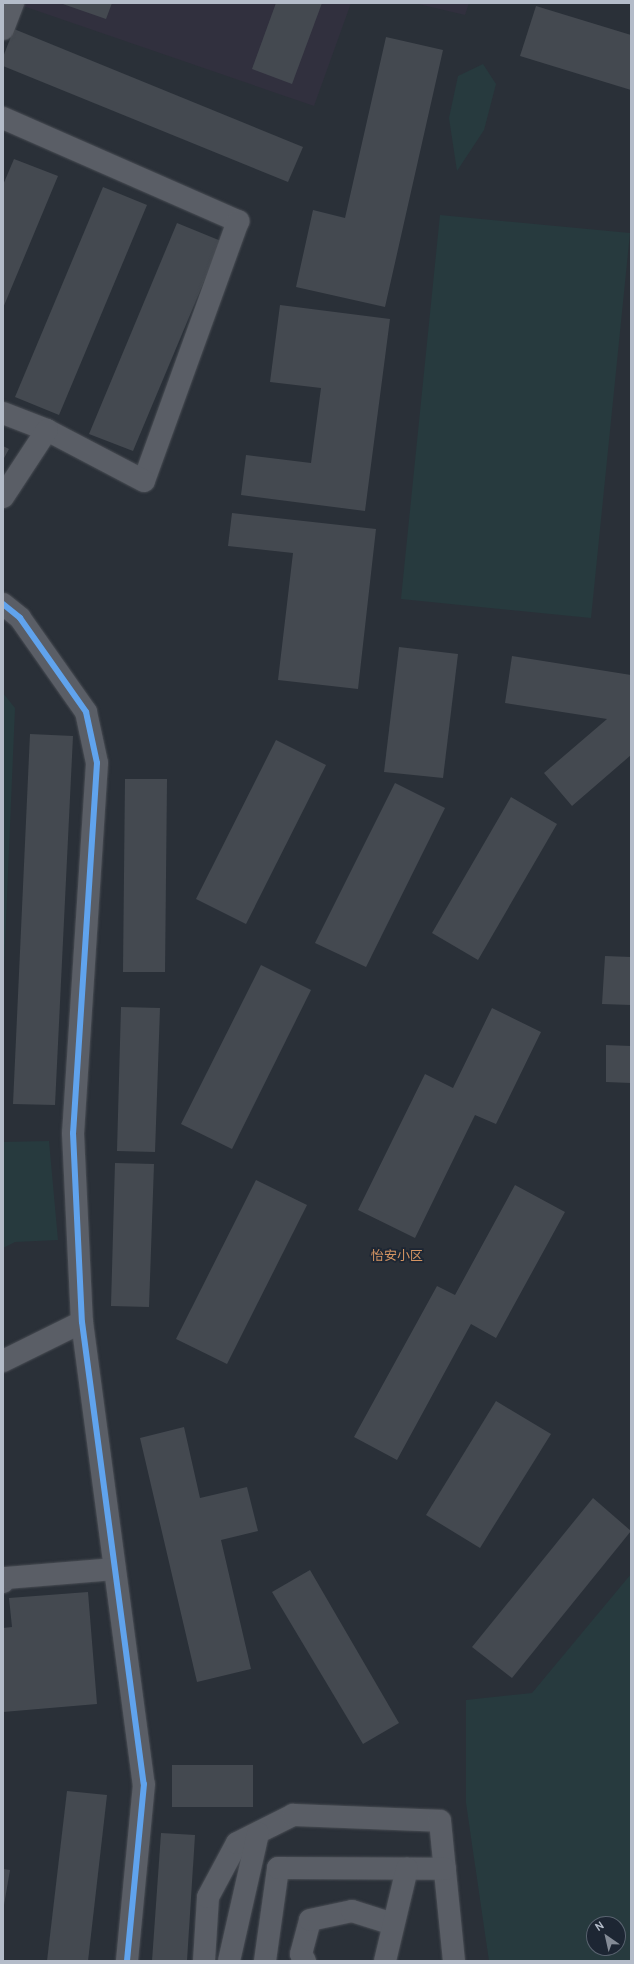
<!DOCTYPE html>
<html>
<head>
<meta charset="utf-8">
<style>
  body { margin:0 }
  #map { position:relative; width:634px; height:1964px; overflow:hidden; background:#2a3038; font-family:Overpass,"Noto Sans SC",sans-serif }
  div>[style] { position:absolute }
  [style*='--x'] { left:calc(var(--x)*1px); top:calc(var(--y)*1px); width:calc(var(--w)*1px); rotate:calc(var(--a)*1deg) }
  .medical>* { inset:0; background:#31303e }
  .green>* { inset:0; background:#273a3e }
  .building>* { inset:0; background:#444950 }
  .roads { filter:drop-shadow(0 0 1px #484c53) drop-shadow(0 0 1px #484c53) }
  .minor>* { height:22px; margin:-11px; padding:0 11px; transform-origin:11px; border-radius:11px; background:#5a5e66 }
  .cycleway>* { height:6px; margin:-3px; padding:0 3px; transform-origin:3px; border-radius:3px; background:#60a3ed }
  span { translate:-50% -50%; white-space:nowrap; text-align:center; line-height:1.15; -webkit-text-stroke:3.5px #1d2633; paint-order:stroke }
  .neighbourhood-label { font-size:13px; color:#d59563 }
  .frame { position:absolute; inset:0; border:4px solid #b4bcc9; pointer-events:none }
  .north { position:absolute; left:586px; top:1916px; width:40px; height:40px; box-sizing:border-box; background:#1d2633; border:1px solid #59626f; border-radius:50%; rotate:326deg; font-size:11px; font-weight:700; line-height:16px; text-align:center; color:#b4bcc9 }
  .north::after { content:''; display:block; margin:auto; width:14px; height:18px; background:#848b96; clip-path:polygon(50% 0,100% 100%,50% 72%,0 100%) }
</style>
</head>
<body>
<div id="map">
  <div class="medical">
    <div style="clip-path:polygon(24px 3px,351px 3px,314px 106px,23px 6px)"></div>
    <div style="clip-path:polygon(414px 3px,469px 3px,465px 15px)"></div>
  </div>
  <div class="green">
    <div style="clip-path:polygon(483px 64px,496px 84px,484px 130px,457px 171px,449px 118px,458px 76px)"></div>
    <div style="clip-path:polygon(440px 215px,630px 233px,591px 618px,401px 599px)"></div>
    <div style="clip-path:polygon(3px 693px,15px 708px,3px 991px)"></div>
    <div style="clip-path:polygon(49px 1141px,58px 1240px,15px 1242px,3px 1248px,3px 1142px)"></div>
    <div style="clip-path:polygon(evenodd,631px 1574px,631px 1961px,489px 1961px,466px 1803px,466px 1700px,532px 1693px,631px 1574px,594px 1924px,618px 1924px,618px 1948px,594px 1948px,594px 1924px)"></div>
  </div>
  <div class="building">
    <div style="clip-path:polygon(60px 3px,112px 3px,106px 19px)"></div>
    <div style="clip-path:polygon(276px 3px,322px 3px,292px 84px,252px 69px)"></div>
    <div style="clip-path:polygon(536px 6px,631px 35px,631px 90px,520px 56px)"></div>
    <div style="clip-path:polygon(14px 29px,303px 147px,288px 182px,3px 66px,3px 57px)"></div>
    <div style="clip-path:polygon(386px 37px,443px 50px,385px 307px,296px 287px,313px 210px,345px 218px)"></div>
    <div style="clip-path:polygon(14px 159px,58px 176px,3px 308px,3px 185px)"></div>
    <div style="clip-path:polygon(103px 187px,147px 205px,59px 415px,15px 397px)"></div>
    <div style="clip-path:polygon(177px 223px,221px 241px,133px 451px,89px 434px)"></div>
    <div style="clip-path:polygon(280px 305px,390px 319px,365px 511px,241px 495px,246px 455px,311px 463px,321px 388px,270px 382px)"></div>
    <div style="clip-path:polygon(3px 446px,9px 449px,3px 460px)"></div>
    <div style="clip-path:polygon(232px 513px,376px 529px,358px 689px,278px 680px,293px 553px,228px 546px)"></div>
    <div style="clip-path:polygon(399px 647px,458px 654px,443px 778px,384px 772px)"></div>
    <div style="clip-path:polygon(512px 656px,631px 675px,631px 755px,572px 806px,544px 773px,607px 719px,505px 703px)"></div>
    <div style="clip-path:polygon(30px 734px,73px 736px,55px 1105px,13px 1104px)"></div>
    <div style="clip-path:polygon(276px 740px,326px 765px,246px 924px,196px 899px)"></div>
    <div style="clip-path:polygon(125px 779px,167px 779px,165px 972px,123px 972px)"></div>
    <div style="clip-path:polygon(395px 783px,445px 808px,366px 967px,315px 943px)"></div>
    <div style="clip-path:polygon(511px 797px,557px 824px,478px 960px,432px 933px)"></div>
    <div style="clip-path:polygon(605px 956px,631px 957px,631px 1005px,602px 1004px)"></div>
    <div style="clip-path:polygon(261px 965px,311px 990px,232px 1149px,181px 1124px)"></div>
    <div style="clip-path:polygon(121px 1007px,160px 1008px,155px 1152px,117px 1151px)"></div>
    <div style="clip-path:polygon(492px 1008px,541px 1032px,496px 1124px,475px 1115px,415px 1238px,358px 1210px,425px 1074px,453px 1088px)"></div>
    <div style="clip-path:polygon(606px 1045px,631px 1046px,631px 1083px,606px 1082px)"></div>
    <div style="clip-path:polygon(115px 1163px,154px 1164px,149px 1307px,111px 1306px)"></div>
    <div style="clip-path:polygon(256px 1180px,307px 1205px,227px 1364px,176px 1339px)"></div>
    <div style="clip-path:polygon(515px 1185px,565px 1212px,496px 1338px,471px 1324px,397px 1460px,354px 1437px,437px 1286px,455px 1295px)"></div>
    <div style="clip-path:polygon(496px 1401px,551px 1434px,480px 1548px,426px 1515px)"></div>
    <div style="clip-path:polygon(184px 1427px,200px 1498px,247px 1487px,258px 1531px,221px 1540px,251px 1669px,197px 1682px,140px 1438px)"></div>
    <div style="clip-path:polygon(593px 1498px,631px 1531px,512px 1678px,472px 1647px)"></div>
    <div style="clip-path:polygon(310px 1570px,399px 1723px,363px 1744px,272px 1592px)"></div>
    <div style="clip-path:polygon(88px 1592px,97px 1704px,3px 1712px,3px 1628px,12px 1627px,9px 1598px)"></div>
    <div style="clip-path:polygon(172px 1765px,253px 1765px,253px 1807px,172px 1807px)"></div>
    <div style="clip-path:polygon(67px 1791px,107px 1795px,88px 1961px,47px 1961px)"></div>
    <div style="clip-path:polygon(161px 1833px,195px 1835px,187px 1961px,152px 1961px)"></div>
    <div style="clip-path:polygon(3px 1869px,10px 1870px,4px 1905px,3px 1905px)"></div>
  </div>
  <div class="roads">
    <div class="minor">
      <div style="--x:3;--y:29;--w:28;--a:-69"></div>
      <div style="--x:3;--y:118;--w:257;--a:23.7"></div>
      <div style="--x:238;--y:221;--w:276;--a:109.9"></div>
      <div style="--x:144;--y:481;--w:110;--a:-152.3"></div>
      <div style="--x:3;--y:413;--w:47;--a:21.1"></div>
      <div style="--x:47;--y:430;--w:80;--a:123.3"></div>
      <div style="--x:3;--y:604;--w:22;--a:39"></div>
      <div style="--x:20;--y:618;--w:115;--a:54.9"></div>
      <div style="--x:86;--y:712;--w:52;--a:77.8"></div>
      <div style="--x:97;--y:763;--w:371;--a:93.7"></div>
      <div style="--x:73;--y:1133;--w:189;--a:87.3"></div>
      <div style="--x:82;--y:1322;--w:466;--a:82.4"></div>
      <div style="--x:144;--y:1784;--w:178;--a:95.5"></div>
      <div style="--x:3;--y:1361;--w:88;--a:-26.3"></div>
      <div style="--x:3;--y:1582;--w:5;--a:-53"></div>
      <div style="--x:6;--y:1578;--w:109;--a:-4.7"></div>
      <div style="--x:204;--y:1961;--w:64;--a:-86.4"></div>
      <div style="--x:208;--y:1897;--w:61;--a:-61.8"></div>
      <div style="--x:237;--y:1843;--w:63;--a:-26.6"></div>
      <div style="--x:293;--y:1815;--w:147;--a:2.3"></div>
      <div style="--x:440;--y:1821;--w:141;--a:84.3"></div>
      <div style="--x:229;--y:1961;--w:131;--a:-77.2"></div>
      <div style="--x:265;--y:1961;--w:94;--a:-82"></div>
      <div style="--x:278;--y:1868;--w:167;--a:0.3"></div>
      <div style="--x:305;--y:1961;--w:8;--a:-120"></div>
      <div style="--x:301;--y:1954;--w:35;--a:-75"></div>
      <div style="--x:310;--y:1920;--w:43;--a:-12.1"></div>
      <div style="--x:352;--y:1911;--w:43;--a:17.6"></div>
      <div style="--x:385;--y:1961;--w:95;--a:-76.6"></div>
    </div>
  </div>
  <div class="cycleway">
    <div style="--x:3;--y:604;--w:22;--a:39"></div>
    <div style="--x:20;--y:618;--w:115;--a:54.9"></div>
    <div style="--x:86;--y:712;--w:52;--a:77.8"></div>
    <div style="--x:97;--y:763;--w:371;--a:93.7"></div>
    <div style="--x:73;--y:1133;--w:189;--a:87.3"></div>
    <div style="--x:82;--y:1322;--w:466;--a:82.4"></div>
    <div style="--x:144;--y:1784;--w:178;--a:95.5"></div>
  </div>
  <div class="neighbourhood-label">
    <span style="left:397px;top:1257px">怡安小区</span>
  </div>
  <div class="frame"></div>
  <div class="north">N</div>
</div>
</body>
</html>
